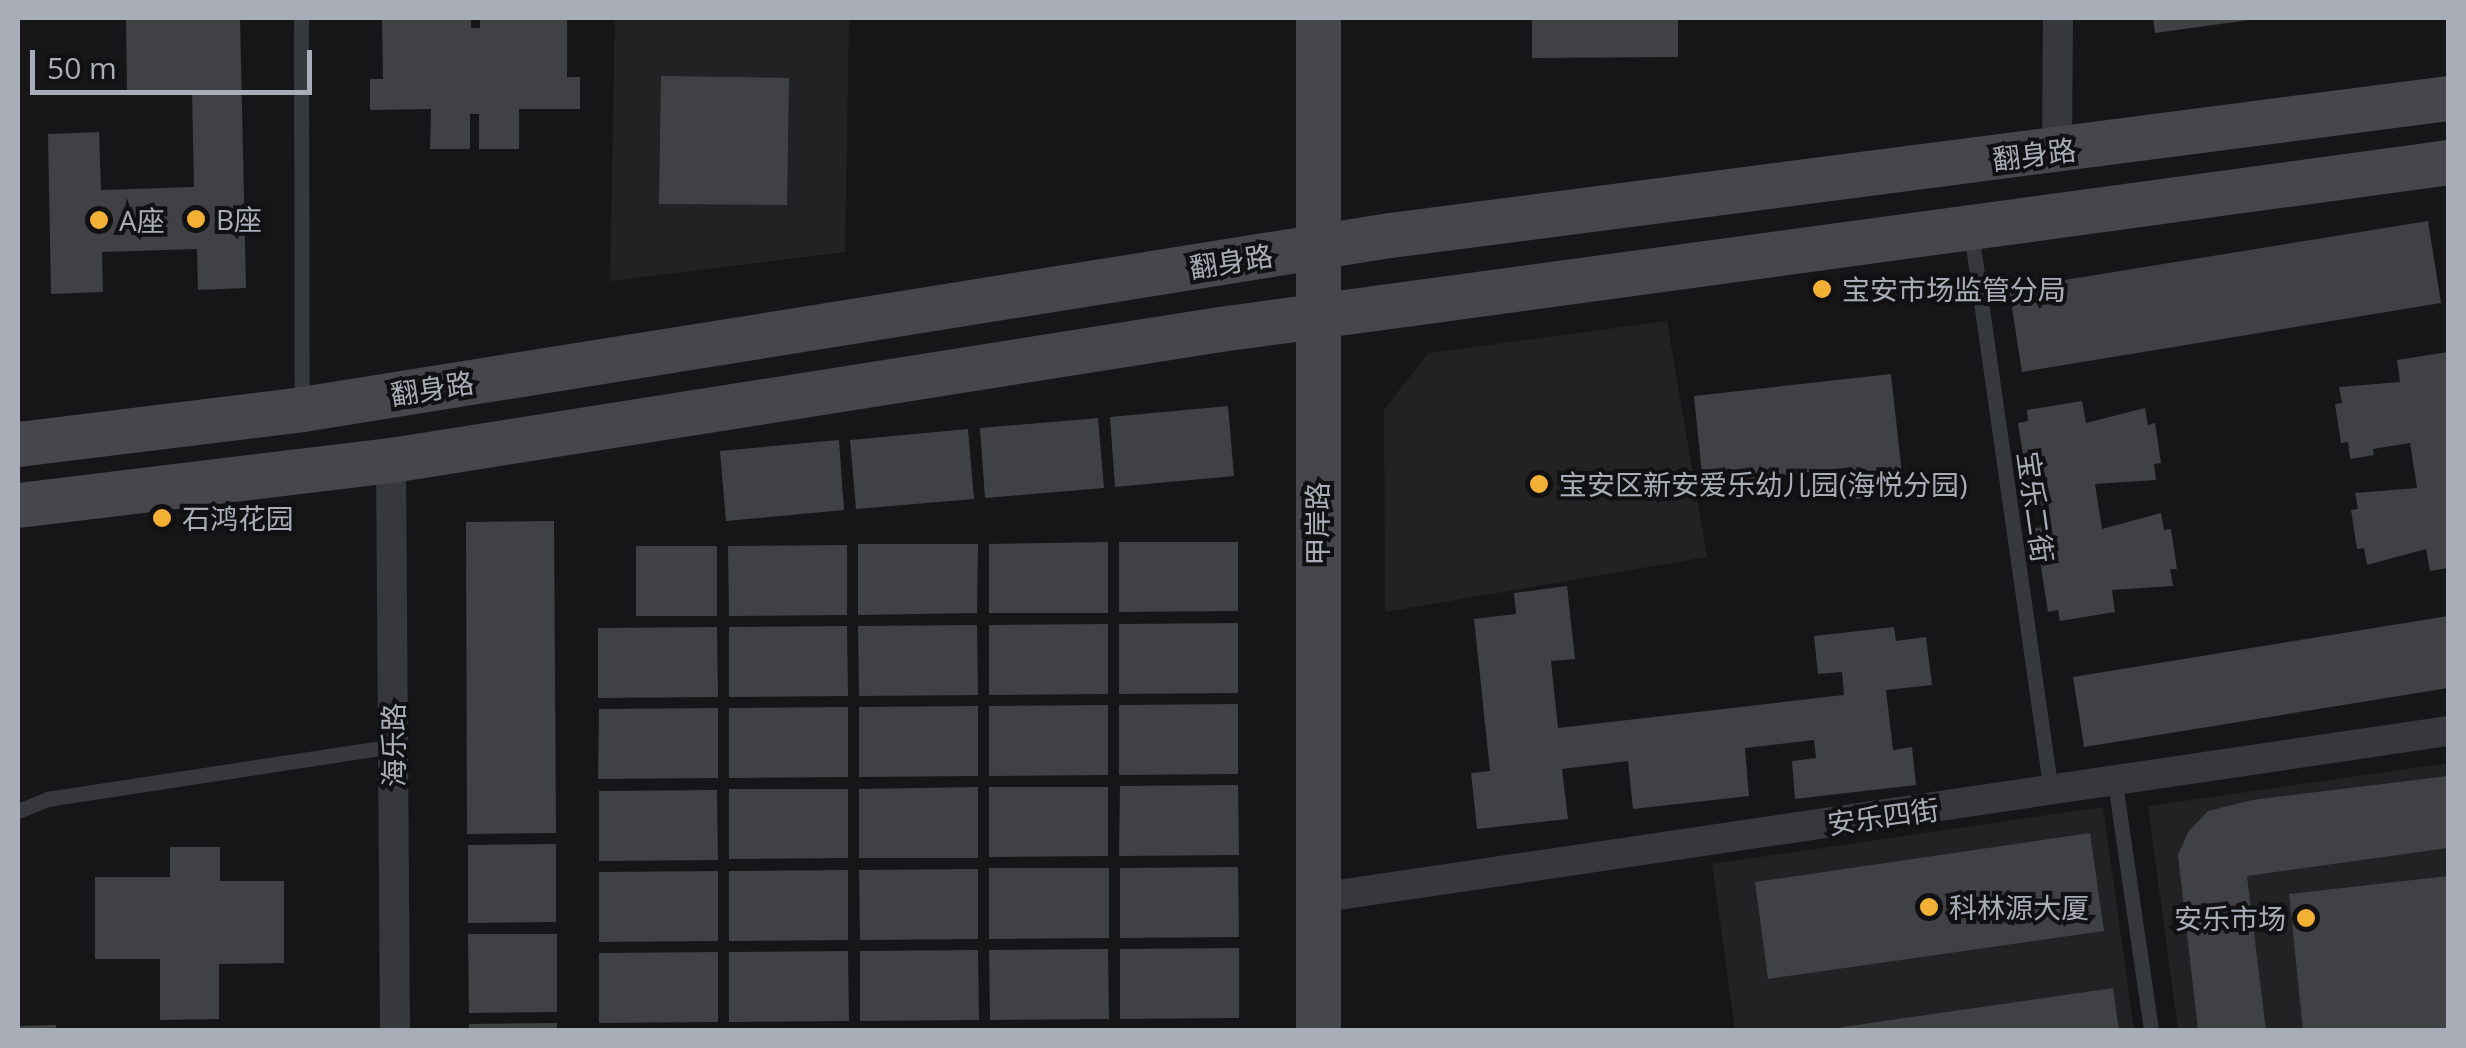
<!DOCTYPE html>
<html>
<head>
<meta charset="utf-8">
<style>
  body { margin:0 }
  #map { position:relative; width:2466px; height:1048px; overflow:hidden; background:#161618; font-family:"Open Sans","Noto Sans SC",sans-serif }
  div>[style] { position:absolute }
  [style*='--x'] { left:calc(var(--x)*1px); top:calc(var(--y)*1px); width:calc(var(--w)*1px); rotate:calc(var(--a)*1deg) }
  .built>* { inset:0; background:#222225 }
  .building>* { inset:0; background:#404145 }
  .lane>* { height:15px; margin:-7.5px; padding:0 7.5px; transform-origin:7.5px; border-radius:7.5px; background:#37383d }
  .street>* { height:30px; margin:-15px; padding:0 15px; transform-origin:15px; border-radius:15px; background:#37383d }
  .secondary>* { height:45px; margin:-22.5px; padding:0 22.5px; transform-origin:22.5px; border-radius:22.5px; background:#45474d }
  .dots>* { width:28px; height:28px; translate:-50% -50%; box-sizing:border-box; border:5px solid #111113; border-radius:50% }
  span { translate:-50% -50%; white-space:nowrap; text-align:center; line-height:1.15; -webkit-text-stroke:8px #111113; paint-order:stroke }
  .street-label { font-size:28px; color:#a8adb8 }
  .poi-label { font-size:28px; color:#a8adb8 }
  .left { translate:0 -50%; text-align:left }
  .right { translate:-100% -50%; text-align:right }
  .frame { position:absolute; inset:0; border:20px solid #a8adb8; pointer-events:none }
  .scale { position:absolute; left:30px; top:50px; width:282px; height:45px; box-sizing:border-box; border:5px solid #a8adb8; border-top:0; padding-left:12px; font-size:30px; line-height:35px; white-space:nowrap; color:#a8adb8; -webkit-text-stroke:8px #111113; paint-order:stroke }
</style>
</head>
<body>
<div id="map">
  <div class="built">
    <div style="clip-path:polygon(615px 18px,849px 18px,845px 252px,610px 281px)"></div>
    <div style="clip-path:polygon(1667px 321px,1707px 557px,1385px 612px,1384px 410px,1428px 353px)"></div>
    <div style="clip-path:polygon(2448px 763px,2448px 1030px,2178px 1030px,2148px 806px)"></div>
    <div style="clip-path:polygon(2103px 807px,2134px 1030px,1735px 1030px,1712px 864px)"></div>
  </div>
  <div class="building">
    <div style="clip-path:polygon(126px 18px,240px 18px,246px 288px,198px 290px,197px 249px,102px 252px,103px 292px,51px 294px,48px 134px,99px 132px,101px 190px,194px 187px,192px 90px,127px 92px)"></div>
    <div style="clip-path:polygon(471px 18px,471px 28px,480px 28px,480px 18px,567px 19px,567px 77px,580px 77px,580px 109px,519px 109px,519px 149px,479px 149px,479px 114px,470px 114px,470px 149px,430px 149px,431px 109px,370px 110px,370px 79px,383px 79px,382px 20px)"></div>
    <div style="clip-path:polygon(1532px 18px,1678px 18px,1678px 57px,1532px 58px)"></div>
    <div style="clip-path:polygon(2153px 18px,2249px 18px,2249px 20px,2155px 33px)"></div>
    <div style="clip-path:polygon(661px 76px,789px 78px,787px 205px,659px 204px)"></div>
    <div style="clip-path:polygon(2428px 221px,2441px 303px,2022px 372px,2009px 289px)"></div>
    <div style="clip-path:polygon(2448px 352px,2448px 568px,2430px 571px,2426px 549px,2367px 565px,2364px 548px,2357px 549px,2351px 510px,2358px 509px,2355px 493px,2417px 488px,2410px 443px,2373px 449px,2374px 455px,2350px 459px,2348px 442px,2341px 443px,2335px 404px,2342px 403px,2339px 387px,2400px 382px,2397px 360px)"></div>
    <div style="clip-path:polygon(1891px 374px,1904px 493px,1856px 499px,1852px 467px,1703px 484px,1694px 396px)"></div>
    <div style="clip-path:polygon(2082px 401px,2086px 423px,2145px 408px,2148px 425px,2155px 423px,2161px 463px,2154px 464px,2156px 480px,2095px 484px,2102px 529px,2161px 513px,2164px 530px,2171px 529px,2177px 569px,2170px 569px,2173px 586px,2112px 590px,2115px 612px,2060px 621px,2058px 610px,2048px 612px,2035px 528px,2045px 527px,2041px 505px,2031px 506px,2018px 423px,2028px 421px,2027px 410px)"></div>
    <div style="clip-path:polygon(1228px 406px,1234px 476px,1115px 487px,1110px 417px)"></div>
    <div style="clip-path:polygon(1098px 418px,1104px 488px,985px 498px,980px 428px)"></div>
    <div style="clip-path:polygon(968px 429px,974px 499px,856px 509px,850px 440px)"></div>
    <div style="clip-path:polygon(839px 440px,844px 510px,726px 521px,720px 451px)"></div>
    <div style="clip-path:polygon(554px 521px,556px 833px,467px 834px,466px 522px)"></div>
    <div style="clip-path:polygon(1108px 542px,1108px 613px,989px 613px,989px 544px)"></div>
    <div style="clip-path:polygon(1119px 542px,1238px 542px,1238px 611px,1119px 612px)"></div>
    <div style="clip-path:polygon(858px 544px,978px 544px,977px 613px,858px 615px)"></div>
    <div style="clip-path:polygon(847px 545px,847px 615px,729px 616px,728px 546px)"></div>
    <div style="clip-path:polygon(636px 546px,717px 546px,717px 616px,636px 616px)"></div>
    <div style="clip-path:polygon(1567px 586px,1575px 659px,1551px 661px,1558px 728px,1844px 695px,1842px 672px,1818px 674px,1814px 636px,1894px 627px,1896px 641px,1926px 637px,1932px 685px,1886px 690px,1893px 750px,1912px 747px,1916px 785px,1795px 799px,1792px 761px,1816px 758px,1814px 740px,1745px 748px,1749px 796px,1633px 809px,1628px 761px,1562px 769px,1568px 819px,1477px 829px,1471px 773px,1490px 771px,1474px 619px,1516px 614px,1514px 593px)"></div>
    <div style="clip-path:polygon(2448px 616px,2448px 688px,2084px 747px,2073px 677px)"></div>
    <div style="clip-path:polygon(1238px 623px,1238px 693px,1119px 694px,1119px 624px)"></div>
    <div style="clip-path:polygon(1108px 624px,1108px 694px,989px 695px,989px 625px)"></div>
    <div style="clip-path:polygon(977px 625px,978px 695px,859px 696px,858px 626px)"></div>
    <div style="clip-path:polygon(847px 626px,848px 696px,729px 697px,729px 627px)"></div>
    <div style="clip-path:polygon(717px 627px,718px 697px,598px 698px,598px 628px)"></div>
    <div style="clip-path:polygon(1238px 704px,1238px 774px,1119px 775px,1119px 705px)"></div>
    <div style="clip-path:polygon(1108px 705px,1108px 775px,989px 776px,989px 706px)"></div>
    <div style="clip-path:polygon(978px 706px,978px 776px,859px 777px,859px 707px)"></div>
    <div style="clip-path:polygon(848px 707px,848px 777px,729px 778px,729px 708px)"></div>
    <div style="clip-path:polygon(718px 708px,718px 778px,598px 779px,599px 709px)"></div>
    <div style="clip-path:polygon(2448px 776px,2448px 848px,2247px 876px,2266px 1030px,2198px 1030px,2178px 855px,2188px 832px,2208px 811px,2252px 800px)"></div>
    <div style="clip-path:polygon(1238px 785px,1239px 855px,1119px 856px,1120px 786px)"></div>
    <div style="clip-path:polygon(978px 787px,978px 858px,859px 858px,859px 789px)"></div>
    <div style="clip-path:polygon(989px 787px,1108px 787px,1108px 856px,989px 857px)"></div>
    <div style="clip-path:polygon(729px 789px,848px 789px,848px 858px,729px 859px)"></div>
    <div style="clip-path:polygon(717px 790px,718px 860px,599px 861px,599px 791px)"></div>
    <div style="clip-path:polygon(2090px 833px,2104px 931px,1768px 979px,1755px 882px)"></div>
    <div style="clip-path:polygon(556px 844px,556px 922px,468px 923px,468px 845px)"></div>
    <div style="clip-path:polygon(170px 847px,220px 847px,220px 881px,284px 881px,284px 963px,219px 964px,219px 1019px,160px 1020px,160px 959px,95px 959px,95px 877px,170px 877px)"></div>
    <div style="clip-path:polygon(1238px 867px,1239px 937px,1120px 938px,1120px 868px)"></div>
    <div style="clip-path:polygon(989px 868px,1109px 868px,1109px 938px,989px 939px)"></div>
    <div style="clip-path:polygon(978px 869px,978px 939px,860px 940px,859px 870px)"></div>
    <div style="clip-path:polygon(848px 870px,848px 940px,729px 941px,729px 871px)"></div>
    <div style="clip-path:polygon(718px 871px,718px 941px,599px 942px,599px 872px)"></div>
    <div style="clip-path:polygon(2448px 876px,2448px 1030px,2303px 1030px,2289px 894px)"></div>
    <div style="clip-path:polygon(468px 934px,557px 934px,557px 1012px,469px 1013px)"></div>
    <div style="clip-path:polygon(1239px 948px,1239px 1018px,1120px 1019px,1120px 949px)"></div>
    <div style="clip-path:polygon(1108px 949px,1109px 1019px,990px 1020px,989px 950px)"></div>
    <div style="clip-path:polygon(978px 950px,979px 1020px,860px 1021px,860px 951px)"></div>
    <div style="clip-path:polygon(848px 951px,849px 1021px,729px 1022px,729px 952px)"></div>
    <div style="clip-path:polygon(718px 952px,718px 1022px,599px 1023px,599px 953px)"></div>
    <div style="clip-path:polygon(2113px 988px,2119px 1030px,1836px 1030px,1836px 1028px)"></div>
    <div style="clip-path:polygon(557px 1023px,557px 1030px,469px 1030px,469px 1024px)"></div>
    <div style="clip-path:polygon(56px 1025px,56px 1030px,18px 1030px,18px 1026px)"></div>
  </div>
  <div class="lane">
    <div style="--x:301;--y:18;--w:385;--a:89.9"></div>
    <div style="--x:1971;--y:232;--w:566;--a:81.87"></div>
    <div style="--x:2115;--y:783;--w:250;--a:81.7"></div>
    <div style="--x:18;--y:811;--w:31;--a:-22"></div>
    <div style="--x:47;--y:799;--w:350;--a:-8.7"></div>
  </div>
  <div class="street">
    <div style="--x:2057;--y:152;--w:134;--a:-89.6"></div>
    <div style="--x:391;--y:460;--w:570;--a:89.6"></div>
    <div style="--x:1318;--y:898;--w:1142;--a:-8.41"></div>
  </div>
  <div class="secondary">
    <div style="--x:18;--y:444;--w:286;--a:-7"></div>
    <div style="--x:302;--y:409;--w:1102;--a:-9.09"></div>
    <div style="--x:1390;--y:235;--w:1067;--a:-7.38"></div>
    <div style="--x:18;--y:505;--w:376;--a:-6.9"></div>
    <div style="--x:391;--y:460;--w:839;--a:-8.98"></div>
    <div style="--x:1220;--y:329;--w:1239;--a:-7.74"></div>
    <div style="--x:1318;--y:1030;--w:1012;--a:-90"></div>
  </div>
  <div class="dots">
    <div style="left:196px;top:219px;background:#f2b134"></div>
    <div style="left:99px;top:220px;background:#f2b134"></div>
    <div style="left:1822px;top:289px;background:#f2b134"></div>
    <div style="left:1539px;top:484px;background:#f2b134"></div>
    <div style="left:162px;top:518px;background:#f2b134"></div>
    <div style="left:1929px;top:907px;background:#f2b134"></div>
    <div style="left:2306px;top:918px;background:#f2b134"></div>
  </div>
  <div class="street-label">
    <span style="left:2034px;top:154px;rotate:-7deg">翻身路</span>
    <span style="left:1231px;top:261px;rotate:-9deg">翻身路</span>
    <span style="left:432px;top:388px;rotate:-9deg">翻身路</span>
    <span style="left:2036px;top:507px;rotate:82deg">宝乐二街</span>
    <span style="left:1317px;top:524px;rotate:-90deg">甲岸路</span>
    <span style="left:393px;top:745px;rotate:-90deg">海乐路</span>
    <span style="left:1883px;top:816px;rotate:-8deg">安乐四街</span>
  </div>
  <div class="poi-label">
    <span class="left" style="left:216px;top:219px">B座</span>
    <span class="left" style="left:119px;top:220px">A座</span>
    <span class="left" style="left:1842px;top:289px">宝安市场监管分局</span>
    <span class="left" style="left:1559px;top:484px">宝安区新安爱乐幼儿园(海悦分园)</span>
    <span class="left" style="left:182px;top:518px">石鸿花园</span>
    <span class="left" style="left:1949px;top:907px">科林源大厦</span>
    <span class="right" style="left:2286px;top:918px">安乐市场</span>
  </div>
  <div class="frame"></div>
  <div class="scale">50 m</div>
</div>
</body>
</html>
